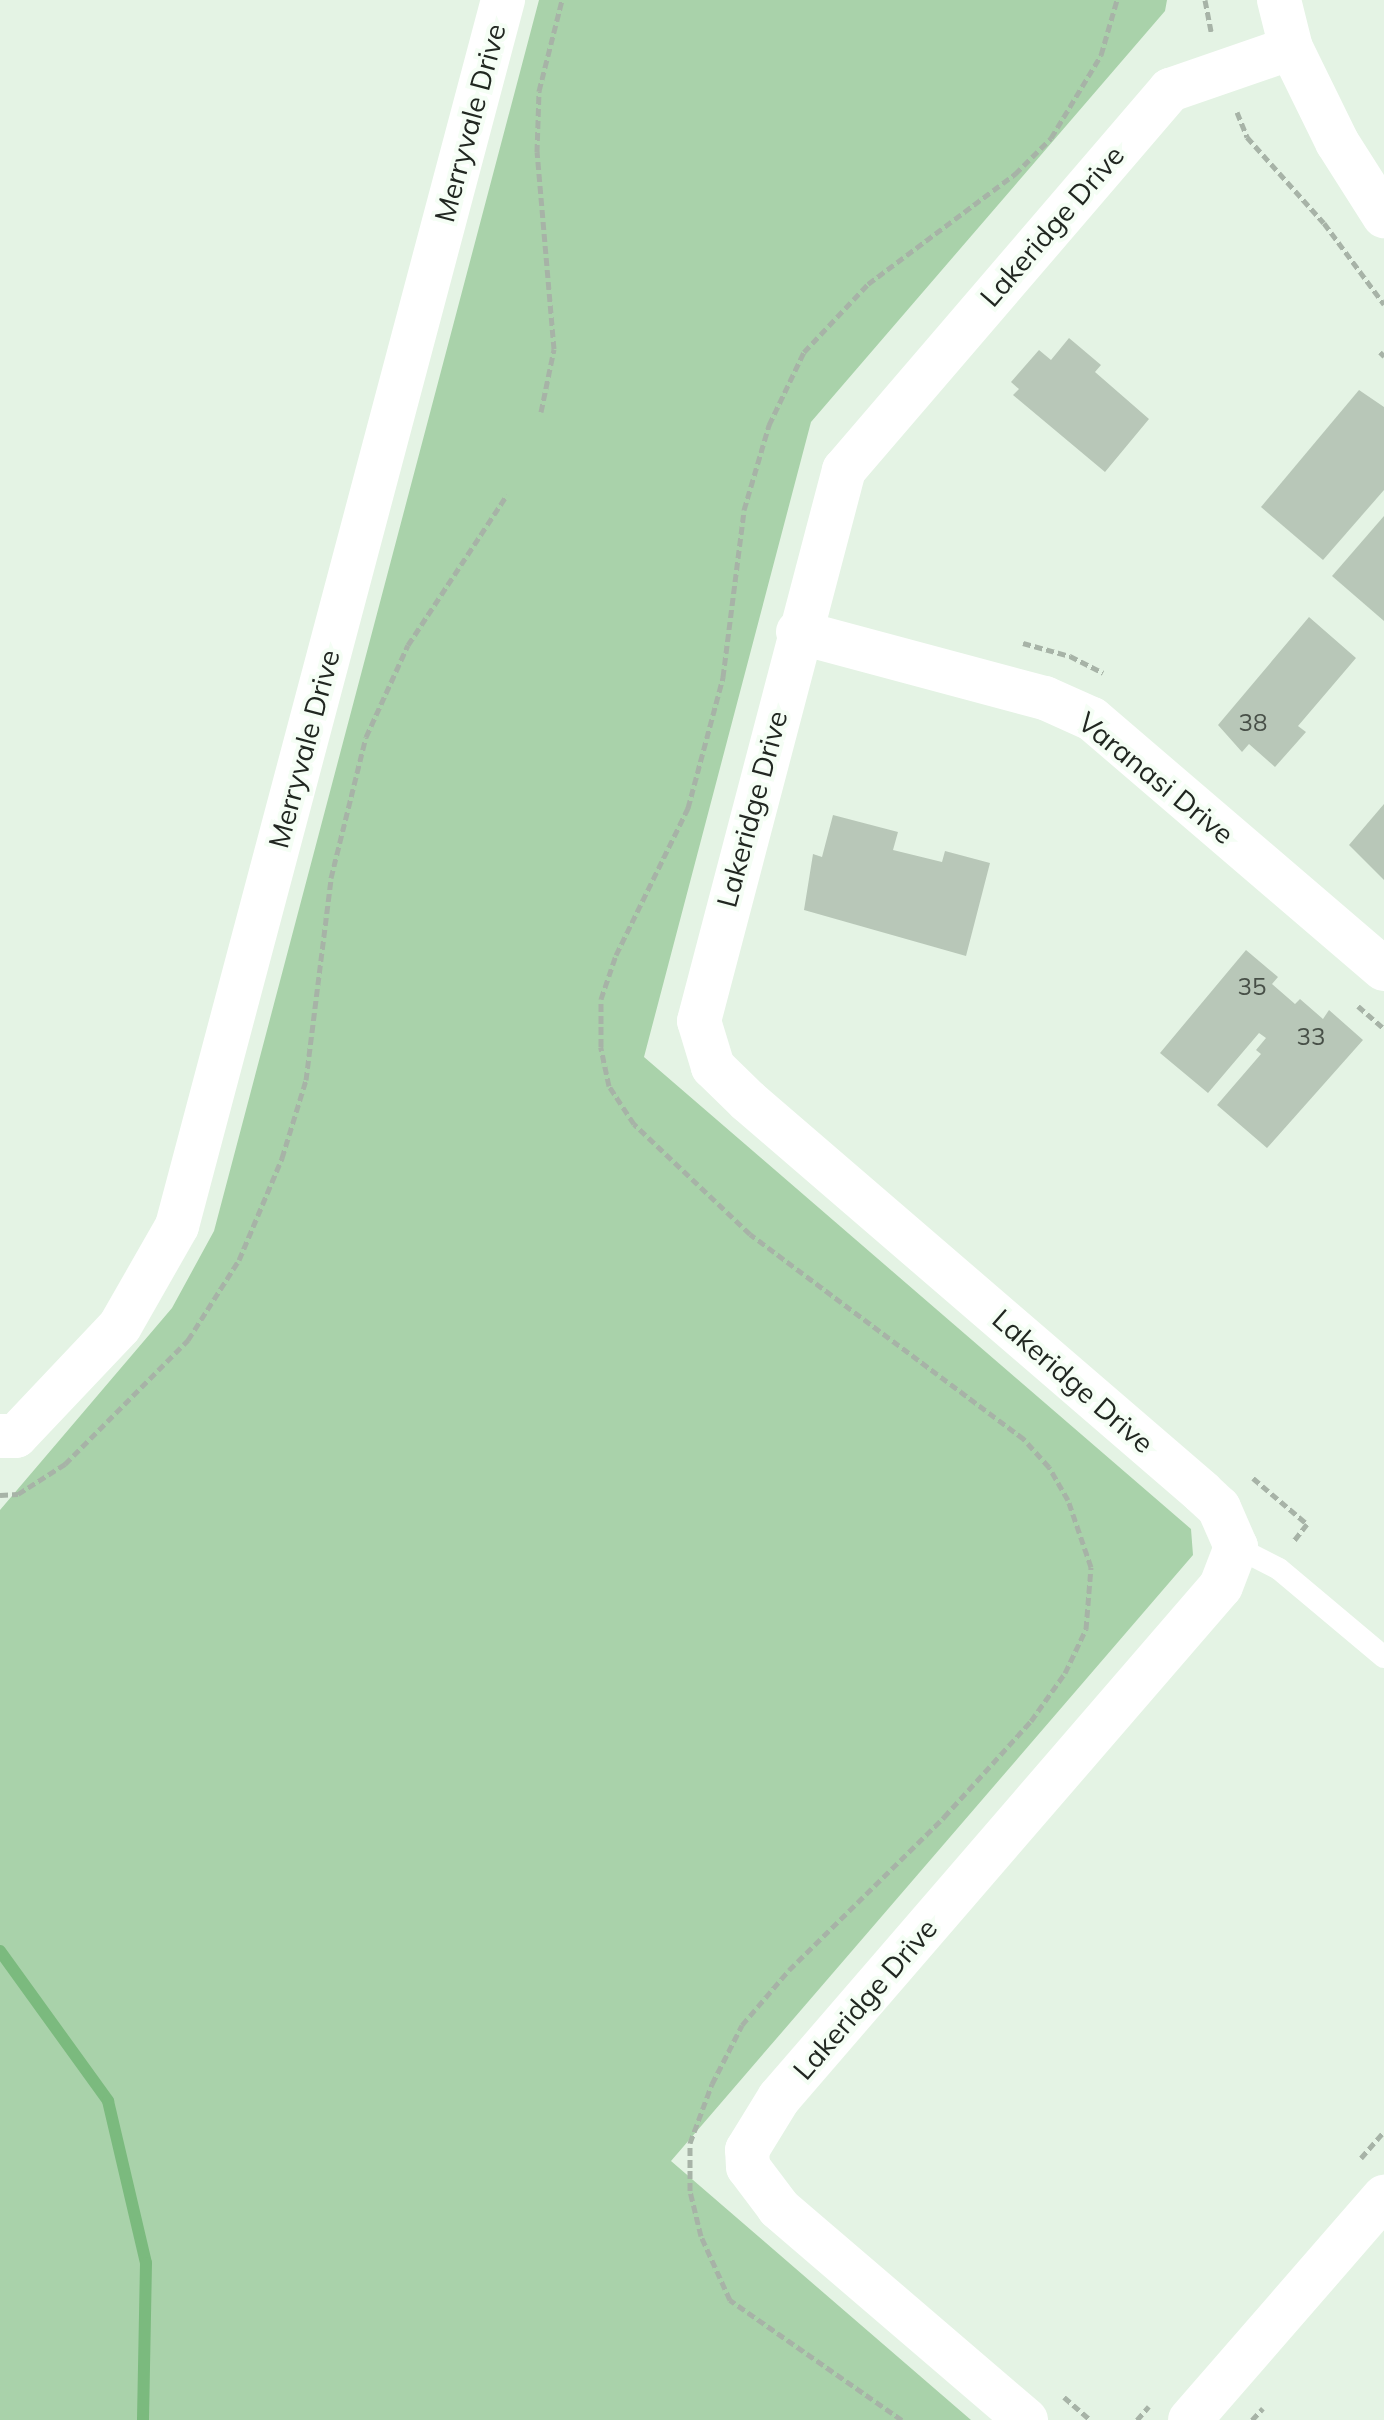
<!DOCTYPE html>
<html>
<head>
<meta charset="utf-8">
<style>
  body { margin:0 }
  #map { position:relative; width:1384px; height:2420px; overflow:hidden; background:#e4f3e4; font-family:Mulish,sans-serif }
  div>[style] { position:absolute }
  [style*='--x'] { left:calc(var(--x)*1px); top:calc(var(--y)*1px); width:calc(var(--w)*1px); rotate:calc(var(--a)*1deg) }
  .green>* { inset:0; background:#a9d2aa }
  .stream>* { height:12px; margin:-6px; padding:0 6px; transform-origin:6px; border-radius:6px; background:#7bba7e }
  .building>* { inset:0; background:#b8c7b8 }
  .path>* { height:5px; margin-top:-2.5px; transform-origin:0; background:repeating-linear-gradient(90deg,#a7b3a7 0 8px,transparent 0 12px) }
  .lane>* { height:22px; margin:-11px; padding:0 11px; transform-origin:11px; border-radius:11px; background:#fff }
  .street>* { height:44px; margin:-22px; padding:0 22px; transform-origin:22px; border-radius:22px; background:#fff }
  .secondary>* { height:44px; margin:-22px; padding:0 22px; transform-origin:22px; border-radius:22px; background:#fff }
  span { translate:-50% -50%; white-space:nowrap; text-align:center; line-height:1.15; -webkit-text-stroke:8px #f5fef5; paint-order:stroke }
  .number-label { font-size:24px; color:#474f47 }
  .number-label span { -webkit-text-stroke-width:0 }
  .street-label { font-size:28px; color:#212721 }
</style>
</head>
<body>
<div id="map">
  <div class="green">
    <div style="clip-path:polygon(539px 0,1167px 0,1165px 11px,811px 422px,644px 1057px,1191px 1529px,1193px 1555px,671px 2161px,971px 2420px,0 2420px,0 1510px,172px 1308px,214px 1231px)"></div>
  </div>
  <div class="stream">
    <div style="--x:0;--y:1951;--w:185;--a:54.2"></div>
    <div style="--x:108;--y:2101;--w:166;--a:76.8"></div>
    <div style="--x:146;--y:2263;--w:157;--a:91.1"></div>
  </div>
  <div class="building">
    <div style="clip-path:polygon(1069px 338px,1101px 365px,1095px 372px,1149px 419px,1105px 472px,1013px 395px,1019px 389px,1011px 382px,1039px 350px,1051px 360px)"></div>
    <div style="clip-path:polygon(1359px 390px,1384px 407px,1384px 490px,1323px 560px,1261px 507px)"></div>
    <div style="clip-path:polygon(1384px 516px,1384px 621px,1332px 576px)"></div>
    <div style="clip-path:polygon(1309px 617px,1356px 658px,1298px 726px,1306px 732px,1275px 767px,1249px 744px,1242px 752px,1218px 725px)"></div>
    <div style="clip-path:polygon(1384px 804px,1384px 880px,1349px 845px)"></div>
    <div style="clip-path:polygon(833px 815px,898px 832px,893px 850px,942px 862px,945px 851px,990px 863px,966px 956px,804px 910px,813px 854px,822px 857px)"></div>
    <div style="clip-path:polygon(1246px 950px,1278px 977px,1272px 984px,1295px 1004px,1300px 999px,1323px 1019px,1329px 1010px,1363px 1040px,1267px 1148px,1217px 1105px,1261px 1054px,1256px 1050px,1266px 1038px,1259px 1033px,1208px 1093px,1160px 1053px)"></div>
  </div>
  <div class="path">
    <div style="--x:1205;--y:0;--w:32;--a:79"></div>
    <div style="--x:1237;--y:112;--w:27;--a:68"></div>
    <div style="--x:1247;--y:137;--w:115;--a:48.2"></div>
    <div style="--x:1324;--y:223;--w:101;--a:53.5"></div>
    <div style="--x:1380;--y:352;--w:6;--a:45"></div>
    <div style="--x:541;--y:412;--w:64;--a:-78.3"></div>
    <div style="--x:554;--y:349;--w:198;--a:-94.9"></div>
    <div style="--x:537;--y:152;--w:61;--a:-88.1"></div>
    <div style="--x:539;--y:91;--w:94;--a:-75.8"></div>
    <div style="--x:1023;--y:643;--w:49;--a:15.5"></div>
    <div style="--x:1070;--y:656;--w:37;--a:27"></div>
    <div style="--x:1358;--y:1006;--w:35;--a:41"></div>
    <div style="--x:1253;--y:1478;--w:71;--a:40.4"></div>
    <div style="--x:1307;--y:1524;--w:23;--a:128"></div>
    <div style="--x:0;--y:1495;--w:18;--a:-3"></div>
    <div style="--x:18;--y:1494;--w:56;--a:-32.6"></div>
    <div style="--x:65;--y:1464;--w:175;--a:-45.2"></div>
    <div style="--x:188;--y:1340;--w:95;--a:-57.5"></div>
    <div style="--x:239;--y:1260;--w:111;--a:-67.1"></div>
    <div style="--x:282;--y:1158;--w:82;--a:-72.9"></div>
    <div style="--x:306;--y:1080;--w:204;--a:-82.9"></div>
    <div style="--x:331;--y:878;--w:145;--a:-76.1"></div>
    <div style="--x:366;--y:737;--w:101;--a:-65.5"></div>
    <div style="--x:408;--y:645;--w:180;--a:-56.6"></div>
    <div style="--x:1361;--y:2158;--w:35;--a:-49"></div>
    <div style="--x:1064;--y:2397;--w:35;--a:41"></div>
    <div style="--x:902;--y:2420;--w:210;--a:-145.1"></div>
    <div style="--x:730;--y:2300;--w:70;--a:-114.4"></div>
    <div style="--x:701;--y:2236;--w:46;--a:-103.7"></div>
    <div style="--x:690;--y:2191;--w:48;--a:-90"></div>
    <div style="--x:690;--y:2143;--w:63;--a:-69.6"></div>
    <div style="--x:712;--y:2084;--w:66;--a:-63"></div>
    <div style="--x:742;--y:2025;--w:72;--a:-49.5"></div>
    <div style="--x:789;--y:1970;--w:218;--a:-44.6"></div>
    <div style="--x:944;--y:1817;--w:130;--a:-47.8"></div>
    <div style="--x:1031;--y:1721;--w:59;--a:-54.7"></div>
    <div style="--x:1065;--y:1673;--w:49;--a:-64.5"></div>
    <div style="--x:1086;--y:1629;--w:62;--a:-85.4"></div>
    <div style="--x:1091;--y:1567;--w:71;--a:-108.9"></div>
    <div style="--x:1068;--y:1500;--w:38;--a:-120"></div>
    <div style="--x:1049;--y:1467;--w:38;--a:-132"></div>
    <div style="--x:1024;--y:1439;--w:342;--a:-143.2"></div>
    <div style="--x:750;--y:1234;--w:160;--a:-136.5"></div>
    <div style="--x:634;--y:1124;--w:45;--a:-123.3"></div>
    <div style="--x:609;--y:1086;--w:40;--a:-102"></div>
    <div style="--x:601;--y:1047;--w:48;--a:-90"></div>
    <div style="--x:601;--y:999;--w:46;--a:-71.2"></div>
    <div style="--x:616;--y:955;--w:164;--a:-63.9"></div>
    <div style="--x:688;--y:808;--w:136;--a:-75"></div>
    <div style="--x:723;--y:677;--w:168;--a:-82.8"></div>
    <div style="--x:744;--y:510;--w:89;--a:-73.6"></div>
    <div style="--x:769;--y:425;--w:81;--a:-64.4"></div>
    <div style="--x:804;--y:352;--w:93;--a:-46.7"></div>
    <div style="--x:868;--y:284;--w:184;--a:-36.8"></div>
    <div style="--x:1015;--y:174;--w:51;--a:-45"></div>
    <div style="--x:1051;--y:138;--w:97;--a:-58.9"></div>
    <div style="--x:1101;--y:55;--w:57;--a:-73.8"></div>
    <div style="--x:1137;--y:2420;--w:18;--a:-49"></div>
    <div style="--x:1252;--y:2420;--w:16;--a:-47"></div>
  </div>
  <div class="lane">
    <div style="--x:1236;--y:1547;--w:48;--a:27.1"></div>
    <div style="--x:1279;--y:1569;--w:137;--a:40"></div>
  </div>
  <div class="street">
    <div style="--x:798;--y:632;--w:256;--a:15"></div>
    <div style="--x:1045;--y:698;--w:51;--a:24.1"></div>
    <div style="--x:1092;--y:719;--w:384;--a:40.6"></div>
    <div style="--x:0;--y:1436;--w:16;--a:0"></div>
    <div style="--x:16;--y:1436;--w:151;--a:-46.6"></div>
    <div style="--x:120;--y:1326;--w:115;--a:-60.3"></div>
    <div style="--x:177;--y:1226;--w:1269;--a:-75.11"></div>
    <div style="--x:1026;--y:2420;--w:326;--a:-139.4"></div>
    <div style="--x:779;--y:2208;--w:51;--a:-127.1"></div>
    <div style="--x:748;--y:2167;--w:17;--a:-93"></div>
    <div style="--x:747;--y:2150;--w:61;--a:-58.4"></div>
    <div style="--x:779;--y:2098;--w:676;--a:-49.2"></div>
    <div style="--x:1221;--y:1586;--w:42;--a:-69"></div>
    <div style="--x:1236;--y:1547;--w:43;--a:-113.6"></div>
    <div style="--x:1219;--y:1508;--w:23;--a:-137"></div>
    <div style="--x:1202;--y:1492;--w:599;--a:-139.26"></div>
    <div style="--x:748;--y:1101;--w:49;--a:-135.8"></div>
    <div style="--x:713;--y:1067;--w:48;--a:-106.9"></div>
    <div style="--x:699;--y:1021;--w:570;--a:-75.26"></div>
    <div style="--x:844;--y:470;--w:501;--a:-49.37"></div>
    <div style="--x:1170;--y:90;--w:128;--a:-19.1"></div>
    <div style="--x:1190;--y:2420;--w:296;--a:-49"></div>
  </div>
  <div class="secondary">
    <div style="--x:1279;--y:0;--w:49;--a:76"></div>
    <div style="--x:1291;--y:48;--w:105;--a:63.9"></div>
    <div style="--x:1337;--y:142;--w:88;--a:57.6"></div>
  </div>
  <div class="number-label">
    <span style="left:1253px;top:723px">38</span>
    <span style="left:1252px;top:987px">35</span>
    <span style="left:1311px;top:1037px">33</span>
  </div>
  <div class="street-label">
    <span style="left:470px;top:123px;rotate:-75deg">Merryvale Drive</span>
    <span style="left:1052px;top:226px;rotate:-49deg">Lakeridge Drive</span>
    <span style="left:304px;top:749px;rotate:-75deg">Merryvale Drive</span>
    <span style="left:1156px;top:778px;rotate:39deg">Varanasi Drive</span>
    <span style="left:752px;top:809px;rotate:-75deg">Lakeridge Drive</span>
    <span style="left:1073px;top:1381px;rotate:41deg">Lakeridge Drive</span>
    <span style="left:865px;top:1999px;rotate:-49deg">Lakeridge Drive</span>
  </div>
</div>
</body>
</html>
